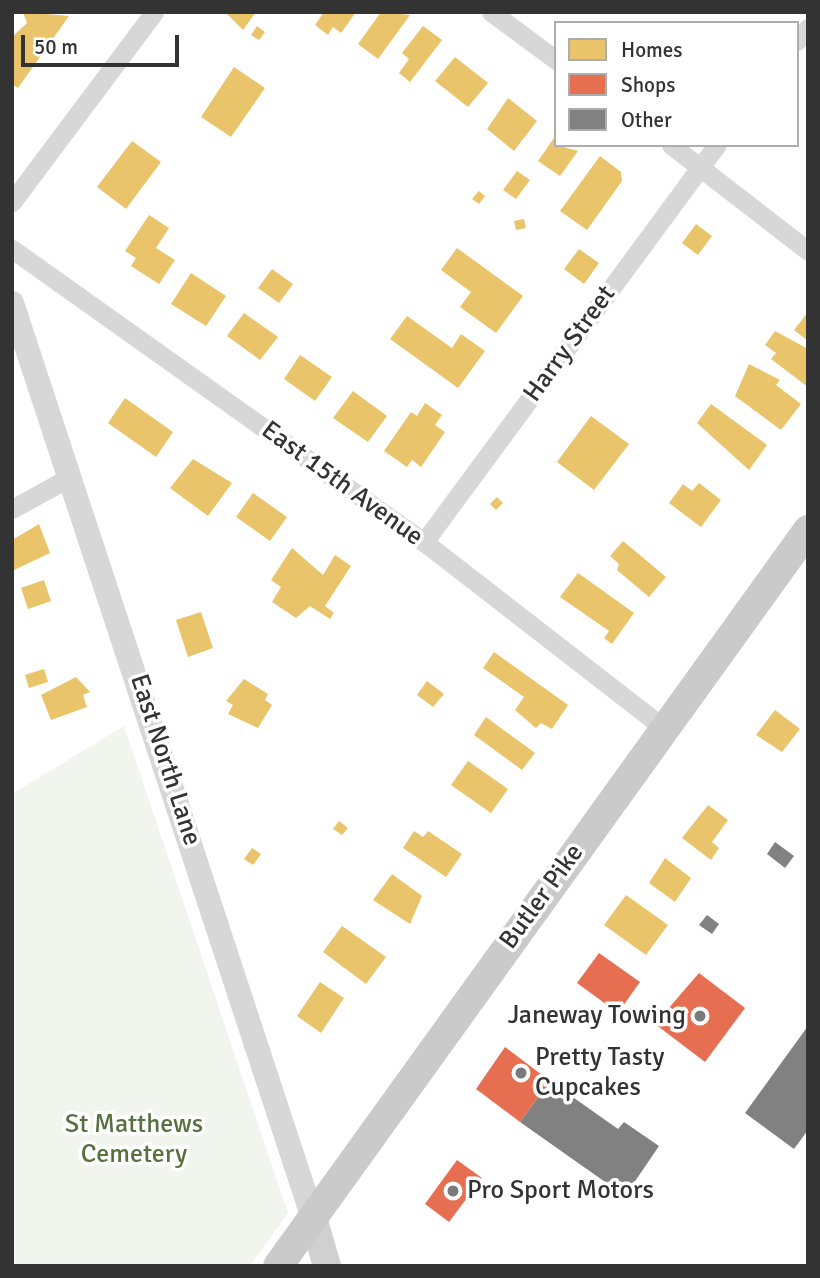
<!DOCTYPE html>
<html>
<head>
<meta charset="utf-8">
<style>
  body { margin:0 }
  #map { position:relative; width:820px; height:1278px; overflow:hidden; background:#fff; font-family:Signika,sans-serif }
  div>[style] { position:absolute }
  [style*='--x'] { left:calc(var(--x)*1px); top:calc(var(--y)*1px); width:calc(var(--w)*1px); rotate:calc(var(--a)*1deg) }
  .green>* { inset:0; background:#f1f5ed }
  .homes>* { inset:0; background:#e9c46a }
  .shops>* { inset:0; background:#e76f51 }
  .building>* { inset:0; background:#818181 }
  .minor>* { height:19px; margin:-9.5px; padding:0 9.5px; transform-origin:9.5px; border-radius:9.5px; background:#d7d7d7 }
  .tertiary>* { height:24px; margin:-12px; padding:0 12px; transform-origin:12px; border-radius:12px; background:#d7d7d7 }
  .secondary>* { height:28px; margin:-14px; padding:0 14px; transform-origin:14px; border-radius:14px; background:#d0d0d0 }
  .primary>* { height:30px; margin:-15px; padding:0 15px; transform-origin:15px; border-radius:15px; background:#cacaca }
  .dots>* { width:19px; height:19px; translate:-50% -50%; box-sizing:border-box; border:4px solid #fff; border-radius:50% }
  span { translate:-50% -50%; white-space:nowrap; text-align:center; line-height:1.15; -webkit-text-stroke:7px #fff; paint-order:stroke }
  .street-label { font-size:26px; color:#333 }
  .poi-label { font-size:26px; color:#333 }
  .right { translate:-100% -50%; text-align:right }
  .left { translate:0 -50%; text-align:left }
  .park-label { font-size:26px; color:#56703f }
  .frame { position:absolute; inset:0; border:14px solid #333; pointer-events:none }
  .legend { position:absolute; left:554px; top:21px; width:245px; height:126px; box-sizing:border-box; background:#fff; border:2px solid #adadad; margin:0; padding:9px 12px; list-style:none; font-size:21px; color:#333 }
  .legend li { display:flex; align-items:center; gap:14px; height:35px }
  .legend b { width:35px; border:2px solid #adadad }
  .scale { position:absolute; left:21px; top:35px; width:158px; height:32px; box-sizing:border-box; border:4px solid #333; border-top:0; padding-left:9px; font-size:21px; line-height:24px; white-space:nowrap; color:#333; -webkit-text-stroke:5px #fff; paint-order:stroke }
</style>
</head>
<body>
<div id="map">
  <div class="green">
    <div style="clip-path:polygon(124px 726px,288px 1213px,250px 1266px,12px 1266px,12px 794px)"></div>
  </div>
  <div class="homes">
    <div style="clip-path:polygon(23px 12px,69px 16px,18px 88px,12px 84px,12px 37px,27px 23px)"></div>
    <div style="clip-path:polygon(225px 12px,256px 12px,243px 30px)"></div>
    <div style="clip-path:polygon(324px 12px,356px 12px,341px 33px,333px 27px,328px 35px,315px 25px)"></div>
    <div style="clip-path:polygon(381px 12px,410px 15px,378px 59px,358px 44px)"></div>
    <div style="clip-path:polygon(257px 26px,265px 32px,259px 40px,251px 35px)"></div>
    <div style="clip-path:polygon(423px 26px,442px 40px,410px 82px,399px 73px,409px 59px,402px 53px)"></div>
    <div style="clip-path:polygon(455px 57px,488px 83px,468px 107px,435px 81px)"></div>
    <div style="clip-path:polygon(234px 67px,265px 88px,231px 137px,201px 117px)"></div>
    <div style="clip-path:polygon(508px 98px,537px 121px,514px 151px,487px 129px)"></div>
    <div style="clip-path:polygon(556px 135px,556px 145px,578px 151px,560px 176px,538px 161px)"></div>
    <div style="clip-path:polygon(132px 141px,161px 162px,126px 209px,97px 187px)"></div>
    <div style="clip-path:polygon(600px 156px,621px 172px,622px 181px,587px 230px,560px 211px)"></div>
    <div style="clip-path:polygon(517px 171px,530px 180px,516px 199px,503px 190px)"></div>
    <div style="clip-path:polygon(479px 191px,485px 196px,479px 204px,472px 199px)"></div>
    <div style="clip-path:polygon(149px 215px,169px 228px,156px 248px,175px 260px,159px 284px,131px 266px,136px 258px,125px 251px)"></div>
    <div style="clip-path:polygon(524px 219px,526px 228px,516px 230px,514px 221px)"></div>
    <div style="clip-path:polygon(696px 224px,712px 236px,698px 255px,682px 243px)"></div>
    <div style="clip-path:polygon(457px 248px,523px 296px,496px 333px,460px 307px,471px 292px,441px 270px)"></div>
    <div style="clip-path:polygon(579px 249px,599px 263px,584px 284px,564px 269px)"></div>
    <div style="clip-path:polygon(272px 269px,293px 284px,279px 303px,258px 288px)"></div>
    <div style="clip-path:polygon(191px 273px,226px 296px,206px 326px,171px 304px)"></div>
    <div style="clip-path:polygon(808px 312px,808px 341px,794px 330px)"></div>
    <div style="clip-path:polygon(244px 313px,278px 337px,260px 360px,227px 336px)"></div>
    <div style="clip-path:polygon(407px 316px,452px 348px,461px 334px,485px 351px,458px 388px,390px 339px)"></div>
    <div style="clip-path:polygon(775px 331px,808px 349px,808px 387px,771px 359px,776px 353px,765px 345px)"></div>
    <div style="clip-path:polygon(300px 355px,332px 377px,315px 401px,284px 379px)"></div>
    <div style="clip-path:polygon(749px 364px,780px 380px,776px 385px,801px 404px,781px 430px,735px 396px)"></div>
    <div style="clip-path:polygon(353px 391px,387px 416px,368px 442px,333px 418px)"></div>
    <div style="clip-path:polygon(125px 398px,173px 432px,156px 457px,108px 423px)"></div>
    <div style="clip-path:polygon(425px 403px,442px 415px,435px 425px,445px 432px,421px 467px,412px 460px,407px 467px,384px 451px,411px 412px,417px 416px)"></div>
    <div style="clip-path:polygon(711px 404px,767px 445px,749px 470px,697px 423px)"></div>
    <div style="clip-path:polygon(591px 416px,629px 444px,594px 490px,557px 462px)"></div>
    <div style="clip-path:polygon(193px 459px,232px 483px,208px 516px,170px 488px)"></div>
    <div style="clip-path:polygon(699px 483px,721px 500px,701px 527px,669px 503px,683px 484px,692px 491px)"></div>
    <div style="clip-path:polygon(253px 493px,287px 517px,270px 541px,236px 517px)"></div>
    <div style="clip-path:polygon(497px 497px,503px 503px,496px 510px,490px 504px)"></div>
    <div style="clip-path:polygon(39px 524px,50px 553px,12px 571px,12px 540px)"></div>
    <div style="clip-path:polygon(623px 541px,666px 577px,649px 597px,617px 570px,619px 564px,610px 556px)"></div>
    <div style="clip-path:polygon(292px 548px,323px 575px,335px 555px,351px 566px,325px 606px,334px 613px,330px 619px,310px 606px,296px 618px,272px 602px,281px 587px,271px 580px)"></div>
    <div style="clip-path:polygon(578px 573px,634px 613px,612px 644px,604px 638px,609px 631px,560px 597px)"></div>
    <div style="clip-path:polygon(44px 580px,51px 601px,28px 609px,21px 588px)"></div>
    <div style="clip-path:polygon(201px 612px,213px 648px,188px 657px,176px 620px)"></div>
    <div style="clip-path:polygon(494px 652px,568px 705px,552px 729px,541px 723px,536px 728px,515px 710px,524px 697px,483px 668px)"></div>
    <div style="clip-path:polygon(44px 669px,48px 682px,29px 688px,25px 675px)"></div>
    <div style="clip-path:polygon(76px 677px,90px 692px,83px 695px,87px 707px,51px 720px,41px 695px)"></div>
    <div style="clip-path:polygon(244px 679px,268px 694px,265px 700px,272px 705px,258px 728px,228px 714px,233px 705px,226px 701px)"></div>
    <div style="clip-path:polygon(427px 681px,444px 694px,433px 707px,417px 695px)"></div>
    <div style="clip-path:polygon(775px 710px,800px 729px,782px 752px,756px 735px)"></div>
    <div style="clip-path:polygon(486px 717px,535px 753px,522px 770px,474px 735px)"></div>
    <div style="clip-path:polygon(468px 761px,508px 789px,491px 813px,451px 785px)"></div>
    <div style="clip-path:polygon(708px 805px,728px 820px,712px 842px,719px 848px,711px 860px,682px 838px)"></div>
    <div style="clip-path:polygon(339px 821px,348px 828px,342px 835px,333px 829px)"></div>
    <div style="clip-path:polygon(414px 831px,423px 837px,428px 831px,462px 854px,446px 877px,403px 848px)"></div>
    <div style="clip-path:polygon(252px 848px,261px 854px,253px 865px,244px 859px)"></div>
    <div style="clip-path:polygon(665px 858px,691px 878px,675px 902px,649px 883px)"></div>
    <div style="clip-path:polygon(392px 874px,422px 896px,410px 924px,373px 900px)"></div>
    <div style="clip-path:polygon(626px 895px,668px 925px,646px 955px,604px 925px)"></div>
    <div style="clip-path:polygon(342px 926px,386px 957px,366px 984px,323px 952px)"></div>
    <div style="clip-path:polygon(320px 982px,344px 998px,321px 1033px,297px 1016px)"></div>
  </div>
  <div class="shops">
    <div style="clip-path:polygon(599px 953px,640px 982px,618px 1013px,577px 983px)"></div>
    <div style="clip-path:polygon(699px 973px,745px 1008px,705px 1062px,655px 1024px)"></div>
    <div style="clip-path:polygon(505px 1047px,550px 1081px,520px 1122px,476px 1089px)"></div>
    <div style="clip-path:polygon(457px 1160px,482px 1178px,449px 1222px,425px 1204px)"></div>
  </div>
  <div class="building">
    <div style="clip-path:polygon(775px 842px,794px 856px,785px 868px,767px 854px)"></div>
    <div style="clip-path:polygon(707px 915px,719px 924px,712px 934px,699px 925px)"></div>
    <div style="clip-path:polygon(808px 1026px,808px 1130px,794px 1149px,745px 1113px)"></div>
    <div style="clip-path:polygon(550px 1081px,618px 1129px,624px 1122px,659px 1146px,625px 1196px,520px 1122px)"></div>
  </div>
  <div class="minor">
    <div style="--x:491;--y:12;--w:81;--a:36.4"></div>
    <div style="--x:797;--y:41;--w:17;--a:-50"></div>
    <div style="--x:671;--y:145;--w:173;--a:37.7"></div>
    <div style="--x:12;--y:202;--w:237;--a:-53.2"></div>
    <div style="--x:12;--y:249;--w:506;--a:35.42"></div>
    <div style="--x:424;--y:542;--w:304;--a:37.8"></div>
    <div style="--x:12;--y:509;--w:66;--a:-28.9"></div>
    <div style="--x:424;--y:542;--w:493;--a:-53.6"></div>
  </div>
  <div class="tertiary">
    <div style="--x:12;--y:303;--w:963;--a:71.79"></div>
  </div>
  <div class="secondary">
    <div style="--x:313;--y:1218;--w:50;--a:73.7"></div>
  </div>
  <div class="primary">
    <div style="--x:278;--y:1266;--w:907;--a:-54.24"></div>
  </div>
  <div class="dots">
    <div style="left:700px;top:1016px;background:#7a7a7a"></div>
    <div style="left:521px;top:1073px;background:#7a7a7a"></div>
    <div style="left:453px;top:1191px;background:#7a7a7a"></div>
  </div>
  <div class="street-label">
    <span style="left:570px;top:344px;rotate:-54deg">Harry Street</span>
    <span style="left:342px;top:484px;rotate:36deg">East 15th Avenue</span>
    <span style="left:165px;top:760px;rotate:72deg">East North Lane</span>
    <span style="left:542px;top:897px;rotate:-54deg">Butler Pike</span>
  </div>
  <div class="poi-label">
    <span class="right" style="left:686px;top:1016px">Janeway Towing</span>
    <span class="left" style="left:535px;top:1073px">Pretty Tasty<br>Cupcakes</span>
    <span class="left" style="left:467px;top:1191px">Pro Sport Motors</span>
  </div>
  <div class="park-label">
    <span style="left:134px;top:1140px">St Matthews<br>Cemetery</span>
  </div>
  <div class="frame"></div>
  <ul class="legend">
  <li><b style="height:19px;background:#e9c46a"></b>Homes</li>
  <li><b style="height:19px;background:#e76f51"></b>Shops</li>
  <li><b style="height:19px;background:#818181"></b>Other</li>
  </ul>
  <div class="scale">50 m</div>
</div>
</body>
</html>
